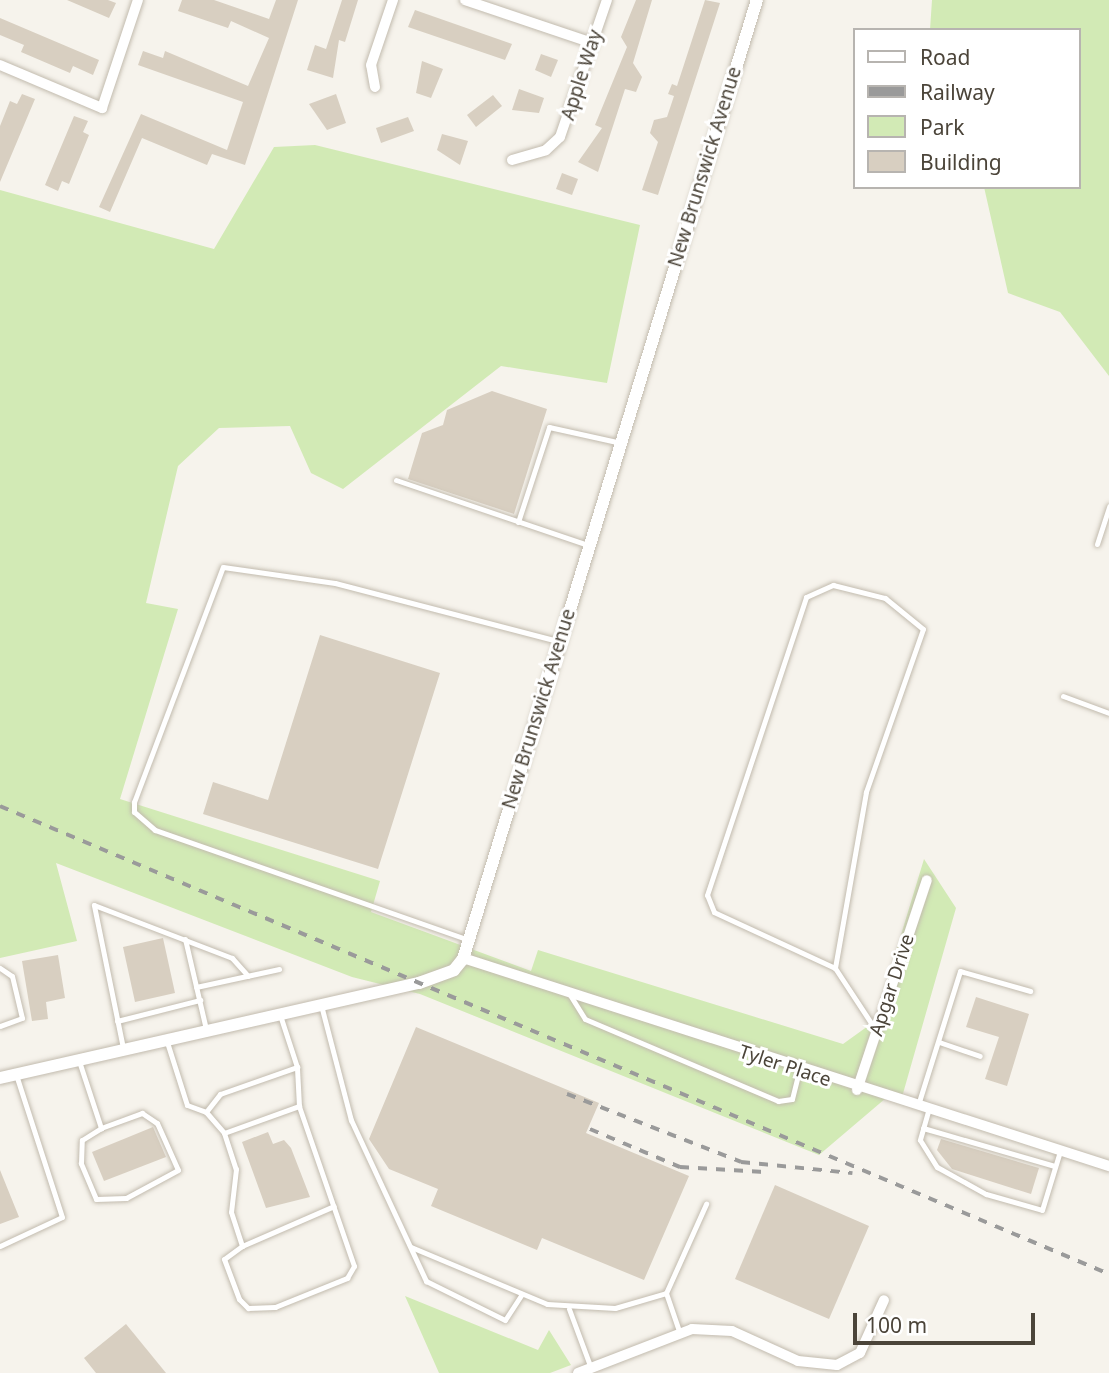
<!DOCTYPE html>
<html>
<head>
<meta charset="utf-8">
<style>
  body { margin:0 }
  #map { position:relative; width:1109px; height:1373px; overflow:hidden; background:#f6f3ec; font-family:"Noto Sans",sans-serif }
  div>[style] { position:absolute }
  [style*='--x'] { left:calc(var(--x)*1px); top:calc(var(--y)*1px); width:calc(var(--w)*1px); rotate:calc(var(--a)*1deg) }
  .green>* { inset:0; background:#d2eab5 }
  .building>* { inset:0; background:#d8cfc1 }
  .roads { filter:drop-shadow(0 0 2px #c2bbae) drop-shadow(0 0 2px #c2bbae) }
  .service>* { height:5px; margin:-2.5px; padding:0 2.5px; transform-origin:2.5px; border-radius:2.5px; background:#fff }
  .minor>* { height:10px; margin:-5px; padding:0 5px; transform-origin:5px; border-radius:5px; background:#fff }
  .tertiary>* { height:12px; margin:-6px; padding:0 6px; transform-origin:6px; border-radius:6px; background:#fff }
  .rail>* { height:3.5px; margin-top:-1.75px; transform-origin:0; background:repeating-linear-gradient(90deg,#9a9a9a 0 9px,transparent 0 18px) }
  span { translate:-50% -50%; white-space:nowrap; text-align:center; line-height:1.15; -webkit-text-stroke:6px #fff; paint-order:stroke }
  .street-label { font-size:19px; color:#4b4439 }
  .legend { position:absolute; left:853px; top:28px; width:228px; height:161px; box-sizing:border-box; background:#fff; border:2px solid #b7b4b0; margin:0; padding:9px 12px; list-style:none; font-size:21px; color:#4b4439 }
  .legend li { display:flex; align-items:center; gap:14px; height:35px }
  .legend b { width:35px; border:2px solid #b7b4b0 }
  .scale { position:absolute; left:853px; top:1313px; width:182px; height:32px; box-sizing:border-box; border:4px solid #4b4439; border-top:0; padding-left:9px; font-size:21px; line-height:24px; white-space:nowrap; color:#4b4439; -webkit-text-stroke:5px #fff; paint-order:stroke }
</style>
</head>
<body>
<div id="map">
  <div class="green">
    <div style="clip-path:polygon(932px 0,1109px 0,1109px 376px,1060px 312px,1008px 293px,984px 187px,1079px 187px,1079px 30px,930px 30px)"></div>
    <div style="clip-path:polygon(315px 145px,640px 225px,607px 383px,501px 366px,343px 489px,311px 473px,290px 426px,219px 428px,178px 466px,146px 603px,178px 609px,120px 799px,380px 881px,371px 912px,531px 971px,538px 950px,843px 1044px,875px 1021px,924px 859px,956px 908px,900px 1104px,886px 1098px,819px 1155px,420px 994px,352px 977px,56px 863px,77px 941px,0 958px,0 190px,214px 249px,274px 147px)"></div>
    <div style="clip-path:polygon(405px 1296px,538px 1350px,549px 1330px,571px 1365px,550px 1373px,439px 1373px)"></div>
  </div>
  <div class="building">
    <div style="clip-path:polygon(67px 0,108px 0,116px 3px,109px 18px)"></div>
    <div style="clip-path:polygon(182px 0,214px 0,269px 19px,276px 0,298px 0,245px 165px,212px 154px,207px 165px,142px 138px,110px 212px,99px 207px,141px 114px,227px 150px,243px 102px,138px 65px,143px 51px,163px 58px,165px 51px,248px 86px,269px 38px,231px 21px,228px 28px,178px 11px)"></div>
    <div style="clip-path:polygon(342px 0,358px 0,345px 42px,339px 40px,333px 78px,307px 70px,315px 45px,326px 49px)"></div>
    <div style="clip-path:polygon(636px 0,652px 0,633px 63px,642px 77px,636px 92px,625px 89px,598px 172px,578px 162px,602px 128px,595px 125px,627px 47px,621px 37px)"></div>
    <div style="clip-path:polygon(705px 0,720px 3px,658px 195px,642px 190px,658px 142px,650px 133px,654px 120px,667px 117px,674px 96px,668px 94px,672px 84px,677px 86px)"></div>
    <div style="clip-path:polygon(415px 10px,512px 44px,505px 60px,408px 27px)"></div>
    <div style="clip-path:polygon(0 18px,99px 60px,93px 75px,73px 66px,70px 73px,21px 52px,24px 45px,0 35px)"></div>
    <div style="clip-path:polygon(541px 54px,558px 60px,551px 77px,535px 70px)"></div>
    <div style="clip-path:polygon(422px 61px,443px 69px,431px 98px,416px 93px)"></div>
    <div style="clip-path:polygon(519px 89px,544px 98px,539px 113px,512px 110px)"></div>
    <div style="clip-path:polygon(22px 94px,35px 99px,0 182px,0 126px,10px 101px,17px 104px)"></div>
    <div style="clip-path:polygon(336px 94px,346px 123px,327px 130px,309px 104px)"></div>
    <div style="clip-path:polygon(493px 95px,502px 106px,476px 127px,467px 115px)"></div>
    <div style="clip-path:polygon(74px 116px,88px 121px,83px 132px,89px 135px,69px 184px,62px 181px,58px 191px,45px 185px)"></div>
    <div style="clip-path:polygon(408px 117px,414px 131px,381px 143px,376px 128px)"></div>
    <div style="clip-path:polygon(442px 134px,468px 141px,460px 165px,437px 150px)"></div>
    <div style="clip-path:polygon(562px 173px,578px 179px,572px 195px,556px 189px)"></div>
    <div style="clip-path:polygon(492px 391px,547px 409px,514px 514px,408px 479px,422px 433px,443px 425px,447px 410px)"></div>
    <div style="clip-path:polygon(320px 635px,440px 673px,378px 869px,203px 814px,213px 782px,268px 800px)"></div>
    <div style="clip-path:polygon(163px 938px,175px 993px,135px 1002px,123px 947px)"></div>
    <div style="clip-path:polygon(58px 955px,65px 998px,46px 1002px,48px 1019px,32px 1021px,22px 961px)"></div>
    <div style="clip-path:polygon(976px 997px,1029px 1014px,1007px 1086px,985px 1079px,999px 1037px,966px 1027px)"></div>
    <div style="clip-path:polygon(416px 1027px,599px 1103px,586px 1133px,689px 1176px,644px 1280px,542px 1238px,537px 1250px,431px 1206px,438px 1189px,389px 1169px,369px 1139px)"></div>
    <div style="clip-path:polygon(153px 1127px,166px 1157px,104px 1181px,92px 1152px)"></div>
    <div style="clip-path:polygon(268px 1132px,273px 1144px,284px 1140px,291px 1148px,310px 1197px,266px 1208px,242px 1142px)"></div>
    <div style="clip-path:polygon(941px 1139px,1039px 1168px,1031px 1194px,952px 1169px,937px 1150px)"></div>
    <div style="clip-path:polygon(0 1170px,19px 1217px,0 1224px)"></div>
    <div style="clip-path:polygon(775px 1185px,869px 1226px,829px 1319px,735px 1279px)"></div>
    <div style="clip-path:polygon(126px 1324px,166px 1373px,96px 1373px,84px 1358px)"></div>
  </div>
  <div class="roads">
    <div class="service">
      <div style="--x:396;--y:480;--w:203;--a:18.7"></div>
      <div style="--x:518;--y:522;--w:100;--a:-71.9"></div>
      <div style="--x:549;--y:427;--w:74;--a:12.5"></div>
      <div style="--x:1097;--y:544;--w:40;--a:-72"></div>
      <div style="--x:1063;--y:696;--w:49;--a:20.3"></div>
      <div style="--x:185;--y:939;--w:92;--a:76.9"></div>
      <div style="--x:469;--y:940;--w:333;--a:-160.7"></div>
      <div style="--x:155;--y:830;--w:28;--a:-139"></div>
      <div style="--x:134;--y:812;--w:10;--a:-90"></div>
      <div style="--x:134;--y:802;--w:251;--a:-69.3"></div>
      <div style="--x:223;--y:567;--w:113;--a:8.1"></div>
      <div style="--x:335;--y:583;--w:230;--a:14.6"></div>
      <div style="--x:0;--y:968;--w:14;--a:34"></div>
      <div style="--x:12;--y:976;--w:43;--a:76.6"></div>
      <div style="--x:22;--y:1018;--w:23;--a:160"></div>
      <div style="--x:835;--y:968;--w:133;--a:-155.2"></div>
      <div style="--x:714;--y:912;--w:18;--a:-112"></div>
      <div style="--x:707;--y:895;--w:314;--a:-71.6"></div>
      <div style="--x:806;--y:597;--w:30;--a:-24"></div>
      <div style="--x:833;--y:585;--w:54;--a:14"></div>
      <div style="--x:885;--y:598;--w:49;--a:39.2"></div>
      <div style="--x:923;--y:629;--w:173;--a:109.3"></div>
      <div style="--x:866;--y:792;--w:179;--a:100"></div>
      <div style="--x:835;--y:968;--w:73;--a:56.7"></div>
      <div style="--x:196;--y:987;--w:85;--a:-12.2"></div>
      <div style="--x:570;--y:995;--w:28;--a:58"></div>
      <div style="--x:585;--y:1019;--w:210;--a:23"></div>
      <div style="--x:778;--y:1101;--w:14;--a:-8"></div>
      <div style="--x:792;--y:1099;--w:29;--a:-76"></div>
      <div style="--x:321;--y:1005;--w:119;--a:75.4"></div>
      <div style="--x:351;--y:1120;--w:178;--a:65"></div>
      <div style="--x:426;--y:1281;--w:88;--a:26.3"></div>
      <div style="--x:505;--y:1320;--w:31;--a:-57"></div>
      <div style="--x:117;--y:1021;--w:86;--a:-14.2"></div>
      <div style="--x:167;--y:1042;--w:66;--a:72.4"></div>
      <div style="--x:187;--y:1105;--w:20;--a:20"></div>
      <div style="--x:206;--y:1112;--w:28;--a:49"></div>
      <div style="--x:224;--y:1133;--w:38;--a:72"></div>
      <div style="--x:236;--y:1169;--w:43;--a:96.6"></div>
      <div style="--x:231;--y:1212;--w:36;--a:72"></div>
      <div style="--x:242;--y:1246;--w:22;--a:144"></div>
      <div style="--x:224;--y:1259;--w:43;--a:69.4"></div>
      <div style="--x:239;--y:1299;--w:13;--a:45"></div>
      <div style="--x:248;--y:1308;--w:27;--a:-2"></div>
      <div style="--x:275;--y:1307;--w:78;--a:-21.9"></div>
      <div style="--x:347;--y:1278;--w:14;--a:-60"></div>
      <div style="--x:354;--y:1266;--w:169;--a:-109"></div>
      <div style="--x:299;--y:1106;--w:39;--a:-93"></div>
      <div style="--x:297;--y:1067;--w:55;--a:-108.1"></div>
      <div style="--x:939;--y:1042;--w:43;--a:18.9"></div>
      <div style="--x:123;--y:1048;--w:146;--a:-101.5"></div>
      <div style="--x:94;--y:905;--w:148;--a:21"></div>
      <div style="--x:232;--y:958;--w:24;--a:48"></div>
      <div style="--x:79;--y:1061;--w:71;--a:71.8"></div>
      <div style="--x:101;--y:1128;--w:44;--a:-20.1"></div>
      <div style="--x:142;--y:1113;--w:18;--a:34"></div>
      <div style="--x:157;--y:1123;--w:51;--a:65.9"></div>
      <div style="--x:178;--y:1170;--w:59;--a:151.7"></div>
      <div style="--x:126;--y:1198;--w:30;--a:178"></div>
      <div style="--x:96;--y:1199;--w:39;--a:-113"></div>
      <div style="--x:81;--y:1163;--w:23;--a:-88"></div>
      <div style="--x:82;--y:1140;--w:22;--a:-32"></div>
      <div style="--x:918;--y:1105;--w:140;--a:-72.6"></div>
      <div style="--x:960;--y:971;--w:73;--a:15.9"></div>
      <div style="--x:929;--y:1108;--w:33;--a:106"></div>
      <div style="--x:920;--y:1140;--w:32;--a:58"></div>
      <div style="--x:937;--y:1167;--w:56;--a:28.9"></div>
      <div style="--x:986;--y:1194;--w:58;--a:15.9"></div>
      <div style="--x:1042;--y:1210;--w:62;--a:-73"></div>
      <div style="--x:206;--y:1112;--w:23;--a:-52"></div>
      <div style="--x:220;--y:1094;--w:82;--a:-19.3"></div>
      <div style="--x:923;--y:1128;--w:137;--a:16.1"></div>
      <div style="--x:224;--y:1133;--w:80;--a:-19.8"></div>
      <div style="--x:0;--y:1246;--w:68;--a:-25.1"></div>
      <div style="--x:62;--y:1217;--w:149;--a:-107.9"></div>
      <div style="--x:242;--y:1246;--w:100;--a:-23.5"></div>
      <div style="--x:411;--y:1247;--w:147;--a:22.7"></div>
      <div style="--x:547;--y:1304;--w:68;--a:3.4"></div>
      <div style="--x:615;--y:1308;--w:53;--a:-16.4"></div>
      <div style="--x:666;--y:1293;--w:98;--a:-65.8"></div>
      <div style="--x:666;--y:1293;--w:43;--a:71.1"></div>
      <div style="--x:569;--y:1309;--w:63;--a:69.6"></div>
    </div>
    <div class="minor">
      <div style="--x:465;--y:0;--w:135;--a:18.6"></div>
      <div style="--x:0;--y:65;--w:111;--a:22.9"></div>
      <div style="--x:102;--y:108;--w:114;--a:-71.6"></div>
      <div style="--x:375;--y:87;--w:22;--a:-100"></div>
      <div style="--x:371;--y:65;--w:69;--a:-71.3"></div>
      <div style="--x:512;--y:160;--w:35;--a:-16"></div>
      <div style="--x:546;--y:150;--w:19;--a:-43"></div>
      <div style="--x:560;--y:137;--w:145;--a:-71.1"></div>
      <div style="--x:463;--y:958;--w:679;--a:17.85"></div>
      <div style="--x:857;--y:1090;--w:221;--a:-71.6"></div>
      <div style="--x:578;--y:1373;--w:122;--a:-21.1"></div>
      <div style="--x:692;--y:1329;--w:40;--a:2.9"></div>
      <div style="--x:732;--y:1331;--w:72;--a:24.4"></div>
      <div style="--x:798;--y:1361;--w:39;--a:6"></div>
      <div style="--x:837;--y:1365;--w:26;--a:-28"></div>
      <div style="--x:860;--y:1353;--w:58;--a:-65.6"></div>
    </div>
    <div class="tertiary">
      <div style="--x:0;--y:1078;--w:430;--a:-12.8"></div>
      <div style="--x:419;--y:983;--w:37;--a:-20"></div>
      <div style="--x:454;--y:970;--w:14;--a:-51"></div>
      <div style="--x:463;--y:959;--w:1003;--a:-72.96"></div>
    </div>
  </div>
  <div class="rail">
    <div style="--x:0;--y:806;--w:1204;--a:22.88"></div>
    <div style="--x:567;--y:1094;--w:187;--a:21.3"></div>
    <div style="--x:741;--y:1162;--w:112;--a:5.7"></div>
    <div style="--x:590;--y:1129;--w:98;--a:22.9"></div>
    <div style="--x:680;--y:1167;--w:85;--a:3.4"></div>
  </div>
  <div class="street-label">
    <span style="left:582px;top:75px;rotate:-72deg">Apple Way</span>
    <span style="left:705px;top:167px;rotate:-73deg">New Brunswick Avenue</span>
    <span style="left:539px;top:709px;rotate:-73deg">New Brunswick Avenue</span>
    <span style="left:892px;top:985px;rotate:-72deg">Apgar Drive</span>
    <span style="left:785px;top:1066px;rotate:18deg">Tyler Place</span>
  </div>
  <ul class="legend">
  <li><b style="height:9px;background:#fff"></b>Road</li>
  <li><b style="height:9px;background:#9a9a9a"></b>Railway</li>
  <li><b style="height:19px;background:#d2eab5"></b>Park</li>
  <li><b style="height:19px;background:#d8cfc1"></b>Building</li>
  </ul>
  <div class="scale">100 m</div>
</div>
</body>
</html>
